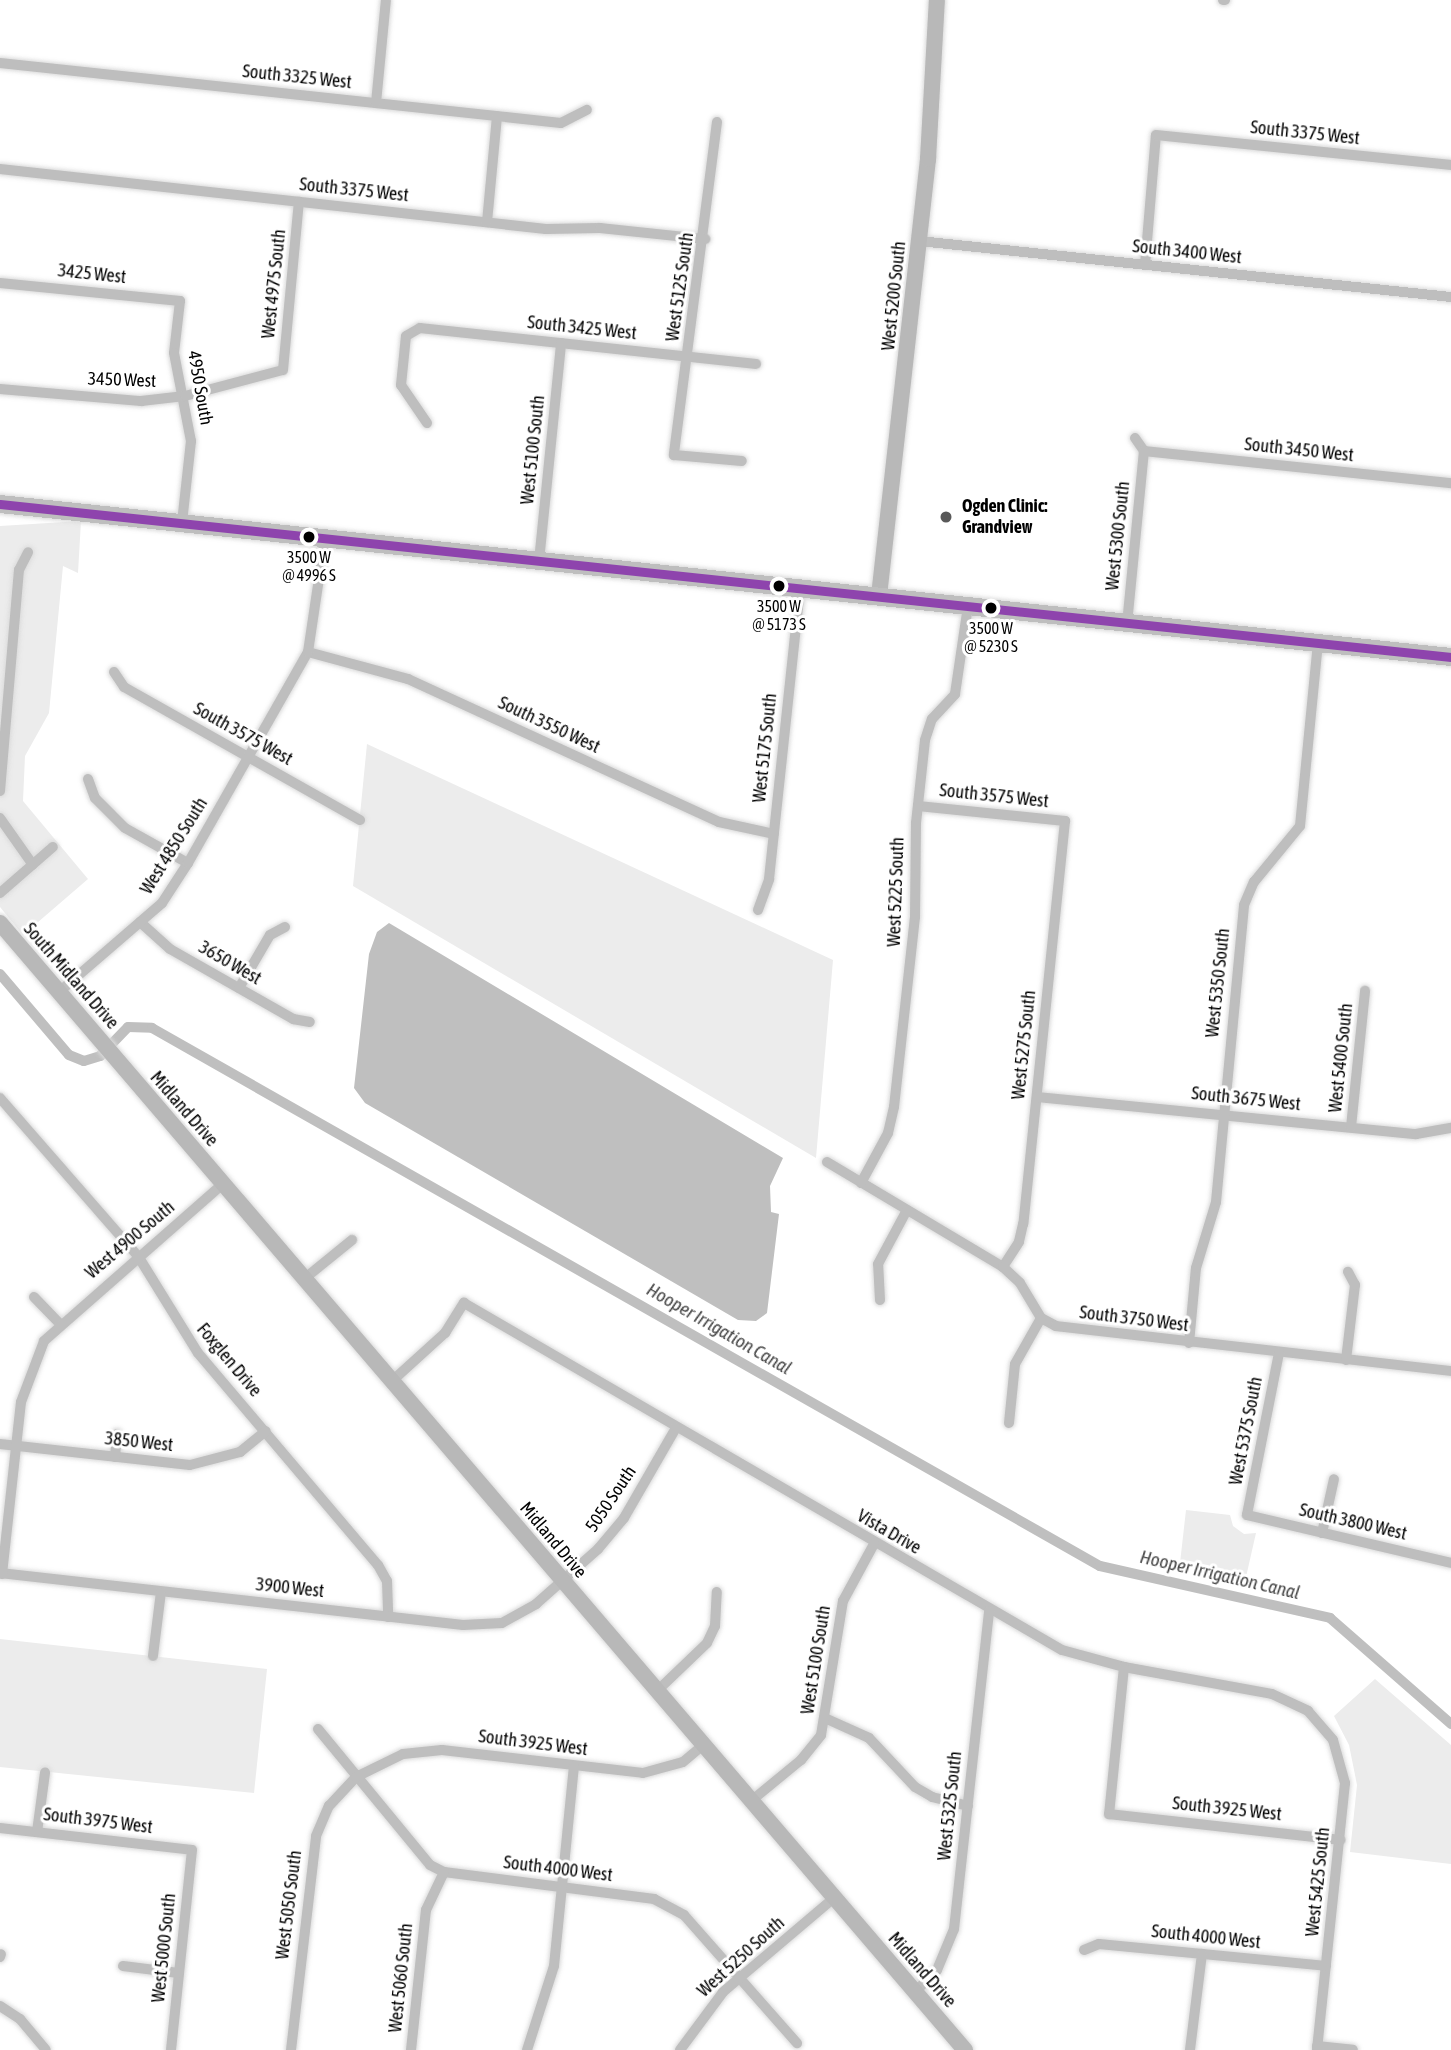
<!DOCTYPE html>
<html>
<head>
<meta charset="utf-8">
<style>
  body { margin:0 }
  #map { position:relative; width:1451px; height:2050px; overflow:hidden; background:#fff; font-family:"Asap Condensed",sans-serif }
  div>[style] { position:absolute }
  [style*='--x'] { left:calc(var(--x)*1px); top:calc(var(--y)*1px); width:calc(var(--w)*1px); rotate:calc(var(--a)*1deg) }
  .green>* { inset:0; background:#ececec }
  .water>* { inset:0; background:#bfbfbf }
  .canal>* { height:10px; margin:-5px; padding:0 5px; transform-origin:5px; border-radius:5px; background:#bfbfbf }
  .roads { filter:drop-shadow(0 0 2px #dbdbdb) drop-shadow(0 0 2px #dbdbdb) }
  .street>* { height:10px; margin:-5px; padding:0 5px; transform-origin:5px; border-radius:5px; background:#bebebe }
  .secondary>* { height:16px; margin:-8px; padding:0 8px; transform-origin:8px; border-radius:8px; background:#b8b8b8 }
  .primary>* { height:18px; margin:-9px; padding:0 9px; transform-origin:9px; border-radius:9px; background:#bebebe }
  .bus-1>* { height:9px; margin:-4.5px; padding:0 4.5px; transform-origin:4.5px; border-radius:4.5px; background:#8e44ad }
  .dots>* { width:19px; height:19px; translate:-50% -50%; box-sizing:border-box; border:4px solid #fff; border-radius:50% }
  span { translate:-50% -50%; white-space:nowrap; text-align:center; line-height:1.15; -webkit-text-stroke:6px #fff; paint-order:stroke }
  .bus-label { font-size:16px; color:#000 }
  .street-label { font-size:18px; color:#000 }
  .poi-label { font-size:18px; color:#000; font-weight:700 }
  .left { translate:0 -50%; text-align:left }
  .water-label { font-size:19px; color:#444; font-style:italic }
</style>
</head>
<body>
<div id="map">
  <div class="green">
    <div style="clip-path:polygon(81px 521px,78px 573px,63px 566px,49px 713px,25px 756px,23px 801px,88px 879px,23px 935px,0 907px,0 526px)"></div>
    <div style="clip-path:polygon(367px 744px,833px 960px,816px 1158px,353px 886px)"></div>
    <div style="clip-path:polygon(1186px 1510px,1230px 1515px,1233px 1526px,1244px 1534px,1256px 1533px,1246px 1577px,1180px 1563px)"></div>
    <div style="clip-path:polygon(0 1639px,267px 1669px,254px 1793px,0 1767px)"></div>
    <div style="clip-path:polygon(1375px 1679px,1451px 1745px,1451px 1864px,1350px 1852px,1357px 1785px,1349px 1745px,1334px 1716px)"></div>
  </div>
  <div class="water">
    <div style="clip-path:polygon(389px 923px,783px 1158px,770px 1186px,771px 1212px,779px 1214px,767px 1313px,756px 1321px,738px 1320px,365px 1103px,354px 1088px,369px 954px,377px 932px)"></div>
  </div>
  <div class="canal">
    <div style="--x:0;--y:974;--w:106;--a:49.6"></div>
    <div style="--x:69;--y:1055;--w:16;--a:22"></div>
    <div style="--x:84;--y:1061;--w:17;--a:-17"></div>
    <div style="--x:100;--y:1056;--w:40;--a:-46"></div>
    <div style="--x:128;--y:1027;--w:24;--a:2"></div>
    <div style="--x:152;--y:1028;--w:1090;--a:29.58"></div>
    <div style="--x:1100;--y:1566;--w:236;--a:12.7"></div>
    <div style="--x:1330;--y:1618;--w:161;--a:41.2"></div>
  </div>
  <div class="roads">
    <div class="street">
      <div style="--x:1223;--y:0;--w:2;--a:0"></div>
      <div style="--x:0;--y:63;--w:564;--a:6.1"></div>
      <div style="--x:561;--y:123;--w:29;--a:-27"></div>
      <div style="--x:376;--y:103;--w:103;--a:-84.5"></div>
      <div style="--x:717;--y:122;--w:336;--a:97.4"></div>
      <div style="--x:674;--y:455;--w:68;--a:5"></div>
      <div style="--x:0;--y:169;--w:549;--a:6.27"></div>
      <div style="--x:546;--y:229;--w:54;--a:-1.1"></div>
      <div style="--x:600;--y:228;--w:106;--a:6"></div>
      <div style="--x:487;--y:222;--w:106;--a:-84.6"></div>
      <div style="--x:919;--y:241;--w:535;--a:6.01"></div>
      <div style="--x:1145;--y:265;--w:130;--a:-85.2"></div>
      <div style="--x:1156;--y:135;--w:297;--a:5.8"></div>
      <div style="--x:0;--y:283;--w:181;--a:5.7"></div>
      <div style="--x:180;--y:301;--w:52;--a:96.6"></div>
      <div style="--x:174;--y:353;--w:90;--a:79.1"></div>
      <div style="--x:191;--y:441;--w:82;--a:96.3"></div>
      <div style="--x:0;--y:389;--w:142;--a:4.9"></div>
      <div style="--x:141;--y:401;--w:44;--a:-6.5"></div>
      <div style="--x:185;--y:396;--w:101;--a:-14.9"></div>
      <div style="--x:283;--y:370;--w:169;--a:-84.6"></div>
      <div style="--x:427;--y:423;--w:46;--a:-124.4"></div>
      <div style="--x:401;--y:385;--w:49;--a:-84.2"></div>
      <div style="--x:406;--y:336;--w:16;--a:-30"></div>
      <div style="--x:420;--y:328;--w:338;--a:6.1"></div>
      <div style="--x:1135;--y:438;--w:16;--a:55"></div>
      <div style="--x:1144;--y:451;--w:309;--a:6"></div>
      <div style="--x:539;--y:561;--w:219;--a:-84.2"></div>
      <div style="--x:1127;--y:624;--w:174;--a:-84.4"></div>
      <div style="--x:308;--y:652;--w:104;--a:15.1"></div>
      <div style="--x:408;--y:679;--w:342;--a:24.7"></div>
      <div style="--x:719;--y:822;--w:56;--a:12.3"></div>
      <div style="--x:114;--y:672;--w:18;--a:56"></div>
      <div style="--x:124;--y:687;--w:271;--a:29.4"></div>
      <div style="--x:88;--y:779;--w:20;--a:70"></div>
      <div style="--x:95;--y:798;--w:42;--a:45"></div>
      <div style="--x:125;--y:828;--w:72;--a:29.1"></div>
      <div style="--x:0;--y:791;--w:222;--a:-85.1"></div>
      <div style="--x:19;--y:570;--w:20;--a:-63"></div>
      <div style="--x:918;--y:806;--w:148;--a:5.8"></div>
      <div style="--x:1065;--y:821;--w:405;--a:95.9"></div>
      <div style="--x:1023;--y:1224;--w:18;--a:103"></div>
      <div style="--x:1019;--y:1242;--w:30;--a:123"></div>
      <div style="--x:0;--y:818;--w:57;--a:54.9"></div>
      <div style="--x:0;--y:893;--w:70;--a:-41"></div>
      <div style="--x:758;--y:910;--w:33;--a:-70"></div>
      <div style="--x:769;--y:879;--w:293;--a:-83.9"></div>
      <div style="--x:140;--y:922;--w:40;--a:42"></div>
      <div style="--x:170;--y:949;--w:142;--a:29.6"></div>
      <div style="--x:293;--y:1019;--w:17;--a:10"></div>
      <div style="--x:239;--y:988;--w:61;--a:-59.7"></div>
      <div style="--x:270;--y:935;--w:17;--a:-28"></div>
      <div style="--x:59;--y:992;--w:136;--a:-40.8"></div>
      <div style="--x:162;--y:903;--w:48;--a:-57"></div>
      <div style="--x:188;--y:863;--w:243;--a:-60.4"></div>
      <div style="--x:308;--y:652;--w:115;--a:-81.5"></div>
      <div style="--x:1037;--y:1097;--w:381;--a:5.6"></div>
      <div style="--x:1416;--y:1134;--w:36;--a:-10"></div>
      <div style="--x:0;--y:1098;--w:210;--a:48.9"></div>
      <div style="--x:138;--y:1256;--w:114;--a:58.3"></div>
      <div style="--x:198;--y:1353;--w:278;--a:49.7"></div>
      <div style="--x:378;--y:1565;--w:18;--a:61"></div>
      <div style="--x:387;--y:1581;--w:36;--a:88"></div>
      <div style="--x:1351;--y:1127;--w:137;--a:-84.1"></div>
      <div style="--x:827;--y:1162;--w:205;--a:30.8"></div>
      <div style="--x:1003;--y:1267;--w:23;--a:43"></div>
      <div style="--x:1020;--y:1283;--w:41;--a:59"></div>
      <div style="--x:1041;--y:1318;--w:17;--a:28"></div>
      <div style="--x:1056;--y:1326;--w:398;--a:6.5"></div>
      <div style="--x:861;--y:1183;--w:57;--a:-61.6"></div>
      <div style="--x:888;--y:1133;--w:27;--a:-77"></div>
      <div style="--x:894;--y:1107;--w:191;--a:-83.7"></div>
      <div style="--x:915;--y:917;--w:94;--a:-89.4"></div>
      <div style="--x:916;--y:823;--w:83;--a:-83.8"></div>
      <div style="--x:925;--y:740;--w:22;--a:-72"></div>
      <div style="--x:932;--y:719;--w:34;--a:-47"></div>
      <div style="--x:955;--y:694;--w:89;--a:-81.6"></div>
      <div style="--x:304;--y:1279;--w:62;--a:-39.1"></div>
      <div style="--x:34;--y:1297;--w:36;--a:46"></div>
      <div style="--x:880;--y:1300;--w:36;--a:-93"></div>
      <div style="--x:878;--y:1264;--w:61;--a:-61.8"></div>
      <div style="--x:1189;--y:1343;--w:75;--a:-84.7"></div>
      <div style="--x:1196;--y:1268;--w:69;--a:-73.1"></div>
      <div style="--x:1216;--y:1202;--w:298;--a:-84.6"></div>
      <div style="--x:1244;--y:905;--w:25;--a:-67"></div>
      <div style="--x:1254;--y:882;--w:72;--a:-50.6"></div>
      <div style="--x:1300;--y:826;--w:184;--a:-84.4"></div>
      <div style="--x:1279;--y:1353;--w:165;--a:101.2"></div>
      <div style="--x:1247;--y:1515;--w:210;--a:13.2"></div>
      <div style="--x:1346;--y:1360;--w:76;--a:-83.2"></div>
      <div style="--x:1355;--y:1285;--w:15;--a:-118"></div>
      <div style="--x:392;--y:1381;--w:72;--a:-42.2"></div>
      <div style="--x:445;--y:1333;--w:36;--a:-58"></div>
      <div style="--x:464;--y:1303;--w:691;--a:30.13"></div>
      <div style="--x:1062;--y:1650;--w:64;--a:15.3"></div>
      <div style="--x:1124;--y:1667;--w:150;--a:10.3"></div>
      <div style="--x:1272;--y:1694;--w:40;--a:25"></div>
      <div style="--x:1308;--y:1711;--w:38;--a:49"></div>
      <div style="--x:1333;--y:1740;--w:45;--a:74.4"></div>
      <div style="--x:1345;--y:1783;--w:268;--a:96"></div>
      <div style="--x:1009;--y:1423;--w:59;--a:-84.2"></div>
      <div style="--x:1015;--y:1364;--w:53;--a:-60.5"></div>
      <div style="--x:0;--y:1444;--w:191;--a:6.3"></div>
      <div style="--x:190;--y:1465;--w:52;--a:-14.6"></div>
      <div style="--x:240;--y:1452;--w:33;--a:-39"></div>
      <div style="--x:115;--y:1457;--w:23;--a:-85"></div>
      <div style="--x:1322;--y:1533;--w:55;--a:-77.5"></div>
      <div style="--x:0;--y:1573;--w:466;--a:6.4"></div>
      <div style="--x:463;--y:1625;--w:39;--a:-3"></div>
      <div style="--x:502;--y:1623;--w:39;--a:-29"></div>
      <div style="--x:536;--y:1604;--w:83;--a:-41.6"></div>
      <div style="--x:598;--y:1549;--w:40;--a:-50"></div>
      <div style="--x:624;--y:1518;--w:104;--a:-60"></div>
      <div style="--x:2;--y:1574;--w:173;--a:-83.7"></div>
      <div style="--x:21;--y:1402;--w:65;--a:-69.3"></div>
      <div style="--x:44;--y:1341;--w:238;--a:-41.3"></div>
      <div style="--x:153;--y:1656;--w:64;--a:-82.9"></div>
      <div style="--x:1124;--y:1667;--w:148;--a:95.8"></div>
      <div style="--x:1109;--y:1814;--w:233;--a:6.4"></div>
      <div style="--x:657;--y:1691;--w:69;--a:-43.8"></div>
      <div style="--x:707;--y:1643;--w:19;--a:-65"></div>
      <div style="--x:715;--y:1626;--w:34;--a:-87"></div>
      <div style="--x:827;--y:1719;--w:46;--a:24.3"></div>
      <div style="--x:869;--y:1738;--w:67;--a:46.8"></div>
      <div style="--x:915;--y:1787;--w:20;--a:30"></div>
      <div style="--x:932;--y:1797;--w:37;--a:14"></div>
      <div style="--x:318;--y:1729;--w:176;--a:50.5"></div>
      <div style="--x:430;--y:1865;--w:16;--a:27"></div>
      <div style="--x:444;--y:1872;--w:212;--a:7.3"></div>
      <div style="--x:654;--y:1899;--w:34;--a:28"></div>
      <div style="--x:684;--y:1915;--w:171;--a:48.6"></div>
      <div style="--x:751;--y:1801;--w:65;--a:-39.4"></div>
      <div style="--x:801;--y:1760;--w:32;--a:-51"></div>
      <div style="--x:821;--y:1735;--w:136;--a:-80.7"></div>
      <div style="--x:843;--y:1601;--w:65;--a:-61.5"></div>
      <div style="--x:0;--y:1828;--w:193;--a:6.5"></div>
      <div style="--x:192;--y:1850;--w:201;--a:96"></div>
      <div style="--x:37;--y:1832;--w:60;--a:-82.3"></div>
      <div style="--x:1084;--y:1950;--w:16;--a:-22"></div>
      <div style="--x:1099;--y:1944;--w:228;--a:5.5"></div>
      <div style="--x:0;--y:1957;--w:3;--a:-72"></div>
      <div style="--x:123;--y:1966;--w:56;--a:7.1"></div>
      <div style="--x:915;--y:1992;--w:31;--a:-45"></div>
      <div style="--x:937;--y:1970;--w:44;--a:-67.5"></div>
      <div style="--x:954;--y:1929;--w:320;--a:-83.7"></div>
      <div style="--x:0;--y:2006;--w:24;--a:33"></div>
      <div style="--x:20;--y:2019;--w:40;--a:50"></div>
      <div style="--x:1317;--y:2046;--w:36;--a:6"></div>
      <div style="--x:291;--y:2050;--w:215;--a:-83.3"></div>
      <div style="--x:316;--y:1836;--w:33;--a:-67"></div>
      <div style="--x:329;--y:1806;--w:40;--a:-47"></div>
      <div style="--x:356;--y:1777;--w:52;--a:-26.1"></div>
      <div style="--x:403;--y:1754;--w:39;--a:-6"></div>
      <div style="--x:442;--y:1750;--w:202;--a:6.5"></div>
      <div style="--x:643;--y:1773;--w:41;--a:-15.4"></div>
      <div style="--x:683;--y:1762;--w:26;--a:-40"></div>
      <div style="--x:411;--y:2050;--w:141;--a:-83.9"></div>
      <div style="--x:426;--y:1910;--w:42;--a:-64.7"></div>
      <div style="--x:527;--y:2050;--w:88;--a:-72.2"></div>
      <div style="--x:554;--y:1966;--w:201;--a:-84.3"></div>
      <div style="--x:680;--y:2050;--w:72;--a:-53.4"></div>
      <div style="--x:723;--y:1992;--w:145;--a:-40.3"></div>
      <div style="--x:1190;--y:2050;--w:97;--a:-82.9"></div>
    </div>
    <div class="secondary">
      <div style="--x:879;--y:596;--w:440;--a:-83.6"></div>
      <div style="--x:928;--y:159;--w:159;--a:-86.8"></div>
      <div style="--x:0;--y:923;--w:1484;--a:49.43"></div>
    </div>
    <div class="primary">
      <div style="--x:0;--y:504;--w:1459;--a:6.02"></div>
    </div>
  </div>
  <div class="bus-1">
    <div style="--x:0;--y:504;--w:1459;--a:6.02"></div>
  </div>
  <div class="dots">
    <div style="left:946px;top:517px;background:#595959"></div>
    <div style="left:309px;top:537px;background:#000"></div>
    <div style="left:779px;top:586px;background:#000"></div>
    <div style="left:991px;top:608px;background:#000"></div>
  </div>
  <div class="bus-label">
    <span style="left:309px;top:566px">3500 W<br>@ 4996 S</span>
    <span style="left:779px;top:615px">3500 W<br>@ 5173 S</span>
    <span style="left:991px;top:637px">3500 W<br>@ 5230 S</span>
  </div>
  <div class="street-label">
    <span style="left:297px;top:77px;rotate:6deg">South 3325 West</span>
    <span style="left:1305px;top:133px;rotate:6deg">South 3375 West</span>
    <span style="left:354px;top:190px;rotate:6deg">South 3375 West</span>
    <span style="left:1187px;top:252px;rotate:6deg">South 3400 West</span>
    <span style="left:92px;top:274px;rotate:6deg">3425 West</span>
    <span style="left:274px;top:284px;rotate:-84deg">West 4975 South</span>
    <span style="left:680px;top:287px;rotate:-82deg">West 5125 South</span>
    <span style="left:894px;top:296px;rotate:-84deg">West 5200 South</span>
    <span style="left:582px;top:328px;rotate:6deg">South 3425 West</span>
    <span style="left:122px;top:380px;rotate:2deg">3450 West</span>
    <span style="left:200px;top:388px;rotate:80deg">4950 South</span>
    <span style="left:533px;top:450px;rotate:-84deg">West 5100 South</span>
    <span style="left:1299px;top:450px;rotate:6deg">South 3450 West</span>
    <span style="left:1118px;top:536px;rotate:-84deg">West 5300 South</span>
    <span style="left:549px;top:725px;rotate:25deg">South 3550 West</span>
    <span style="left:243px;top:734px;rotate:29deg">South 3575 West</span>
    <span style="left:765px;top:748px;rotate:-84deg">West 5175 South</span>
    <span style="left:994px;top:796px;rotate:6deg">South 3575 West</span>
    <span style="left:174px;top:846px;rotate:-58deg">West 4850 South</span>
    <span style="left:896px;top:892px;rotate:-88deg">West 5225 South</span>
    <span style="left:230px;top:963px;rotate:30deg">3650 West</span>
    <span style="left:71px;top:976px;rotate:49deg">South Midland Drive</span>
    <span style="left:1218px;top:983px;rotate:-84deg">West 5350 South</span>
    <span style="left:1024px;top:1045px;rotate:-84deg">West 5275 South</span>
    <span style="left:1341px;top:1058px;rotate:-84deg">West 5400 South</span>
    <span style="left:1246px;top:1099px;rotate:6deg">South 3675 West</span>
    <span style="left:184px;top:1109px;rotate:49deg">Midland Drive</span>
    <span style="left:130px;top:1240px;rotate:-40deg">West 4900 South</span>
    <span style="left:1134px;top:1319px;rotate:7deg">South 3750 West</span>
    <span style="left:229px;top:1360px;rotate:50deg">Foxglen Drive</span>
    <span style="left:1246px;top:1431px;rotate:-79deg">West 5375 South</span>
    <span style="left:139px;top:1442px;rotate:6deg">3850 West</span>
    <span style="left:611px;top:1499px;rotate:-56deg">5050 South</span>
    <span style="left:1353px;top:1522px;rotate:13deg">South 3800 West</span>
    <span style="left:889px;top:1532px;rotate:30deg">Vista Drive</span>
    <span style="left:553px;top:1540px;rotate:50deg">Midland Drive</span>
    <span style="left:290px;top:1588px;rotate:6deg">3900 West</span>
    <span style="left:816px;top:1660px;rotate:-81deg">West 5100 South</span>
    <span style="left:533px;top:1743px;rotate:7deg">South 3925 West</span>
    <span style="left:950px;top:1806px;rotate:-84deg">West 5325 South</span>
    <span style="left:1227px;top:1809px;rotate:6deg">South 3925 West</span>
    <span style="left:98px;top:1821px;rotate:7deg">South 3975 West</span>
    <span style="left:558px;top:1869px;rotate:7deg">South 4000 West</span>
    <span style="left:1318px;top:1882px;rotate:-84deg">West 5425 South</span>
    <span style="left:289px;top:1905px;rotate:-83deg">West 5050 South</span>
    <span style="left:1206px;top:1937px;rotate:6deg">South 4000 West</span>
    <span style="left:164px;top:1948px;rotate:-84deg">West 5000 South</span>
    <span style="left:741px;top:1957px;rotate:-42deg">West 5250 South</span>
    <span style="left:922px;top:1970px;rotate:49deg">Midland Drive</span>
    <span style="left:401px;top:1978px;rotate:-84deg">West 5060 South</span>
  </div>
  <div class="poi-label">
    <span class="left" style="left:962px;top:517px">Ogden Clinic:<br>Grandview</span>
  </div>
  <div class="water-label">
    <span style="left:719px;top:1329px;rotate:30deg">Hooper Irrigation Canal</span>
    <span style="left:1220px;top:1575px;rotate:13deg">Hooper Irrigation Canal</span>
  </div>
</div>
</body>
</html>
